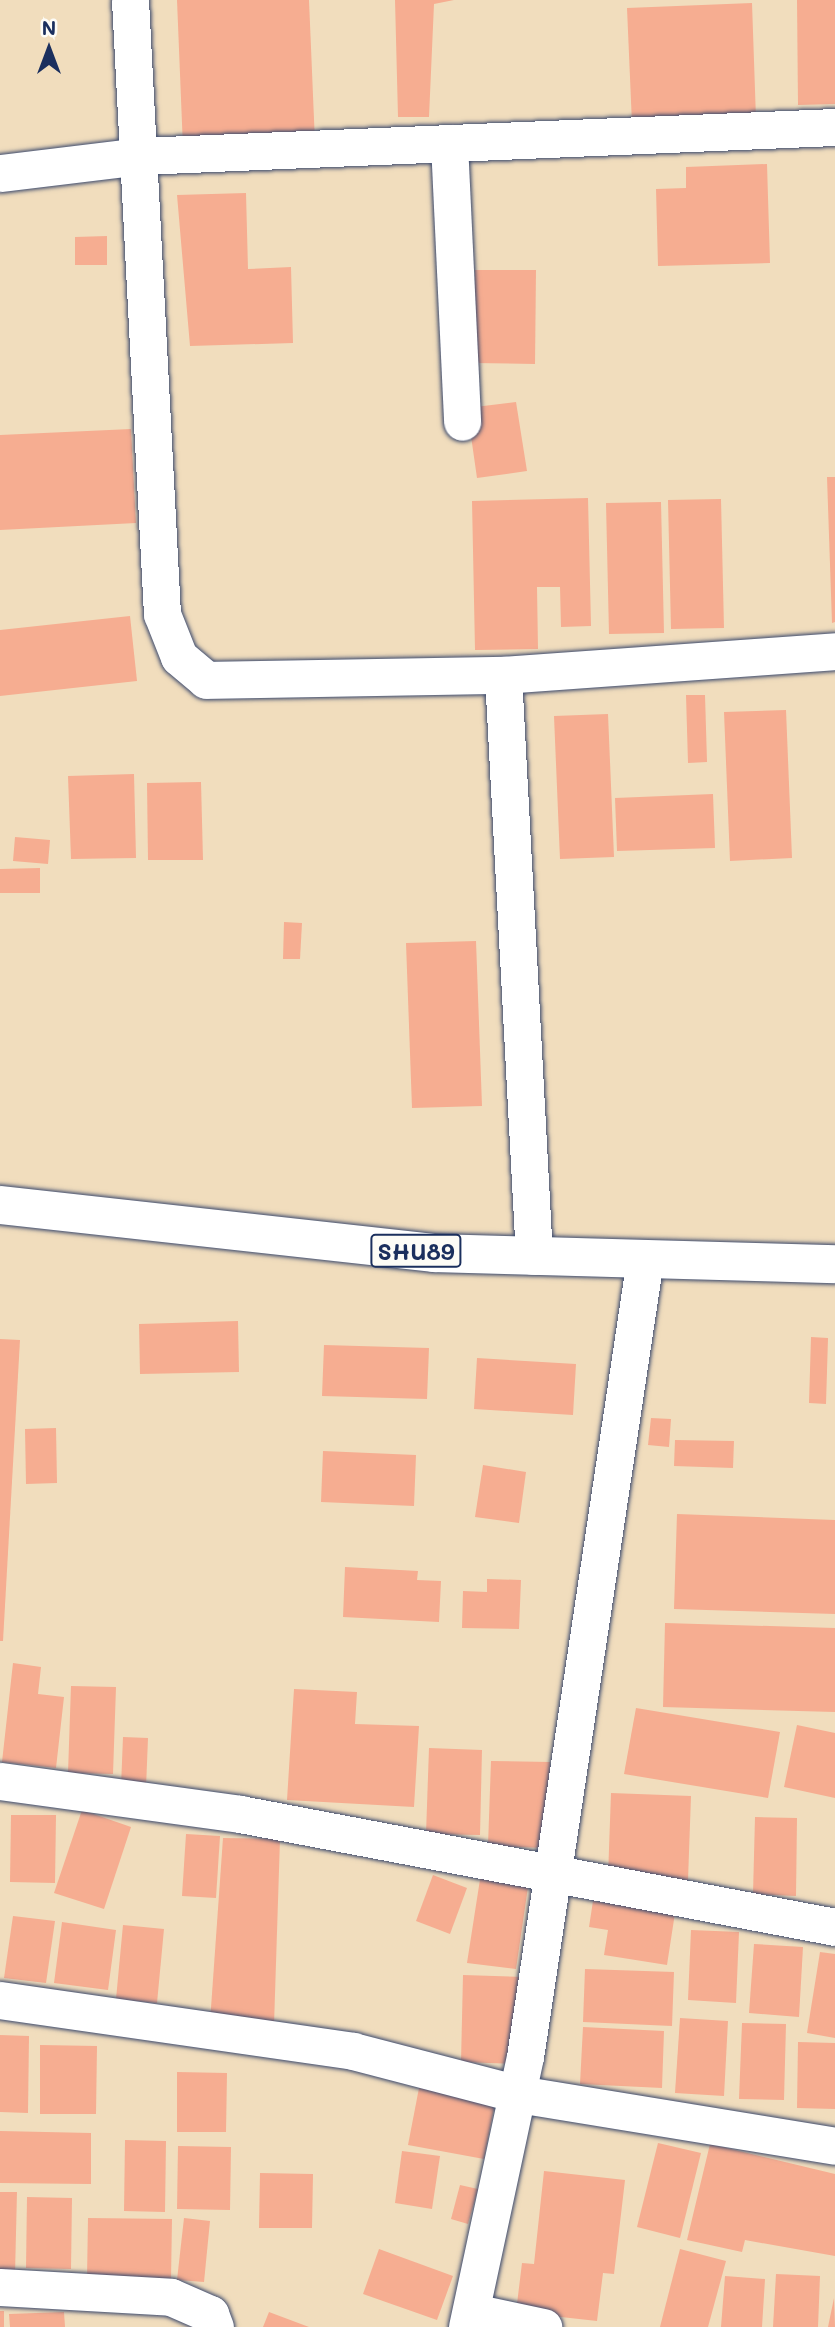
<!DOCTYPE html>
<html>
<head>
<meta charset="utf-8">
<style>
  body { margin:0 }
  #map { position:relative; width:835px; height:2327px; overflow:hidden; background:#f1ddbd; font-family:Mali,sans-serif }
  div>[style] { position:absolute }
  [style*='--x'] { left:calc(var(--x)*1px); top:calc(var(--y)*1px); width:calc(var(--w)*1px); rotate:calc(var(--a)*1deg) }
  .building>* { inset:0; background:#f6ad91 }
  .roads { filter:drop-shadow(0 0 2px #3b496c) drop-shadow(0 0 2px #3b496c) }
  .minor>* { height:37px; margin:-18.5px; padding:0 18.5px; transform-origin:18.5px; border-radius:18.5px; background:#fff }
  .primary>* { height:38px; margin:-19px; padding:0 19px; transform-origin:19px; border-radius:19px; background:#fff }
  span { translate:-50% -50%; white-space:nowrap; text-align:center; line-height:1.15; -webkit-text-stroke:6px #fdfcf7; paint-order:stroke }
  .shield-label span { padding:2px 5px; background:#fdfcf7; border:2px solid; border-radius:5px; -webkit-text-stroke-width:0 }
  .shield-label { font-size:23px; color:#1b2f5e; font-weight:700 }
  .north { position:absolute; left:14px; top:14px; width:70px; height:70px; -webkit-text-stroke:5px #fdfcf7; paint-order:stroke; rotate:0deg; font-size:19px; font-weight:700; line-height:28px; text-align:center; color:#1b2f5e }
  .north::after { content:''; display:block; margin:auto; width:24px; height:32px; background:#1b2f5e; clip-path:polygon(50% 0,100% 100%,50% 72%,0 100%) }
</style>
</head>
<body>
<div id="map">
  <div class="building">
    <div style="clip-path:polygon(177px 0,309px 0,315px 143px,183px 148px)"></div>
    <div style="clip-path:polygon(395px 0,454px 0,434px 4px,429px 117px,398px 117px)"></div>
    <div style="clip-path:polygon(797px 0,835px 0,835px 104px,798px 105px)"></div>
    <div style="clip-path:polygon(752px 3px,756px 119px,632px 124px,627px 8px)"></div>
    <div style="clip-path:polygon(767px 164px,770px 263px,658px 266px,656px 189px,686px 188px,686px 167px)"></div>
    <div style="clip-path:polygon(246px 193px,248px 269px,291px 267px,293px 343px,190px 346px,177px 195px)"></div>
    <div style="clip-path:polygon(107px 236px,107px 265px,75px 265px,75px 237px)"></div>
    <div style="clip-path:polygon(475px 270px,536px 270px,535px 364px,473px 363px)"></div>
    <div style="clip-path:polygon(516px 402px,527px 471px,477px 478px,467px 408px)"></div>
    <div style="clip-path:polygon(131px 429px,136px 523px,0 530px,0 435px)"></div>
    <div style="clip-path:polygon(827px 477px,835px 477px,835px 622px,832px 623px)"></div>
    <div style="clip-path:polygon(588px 498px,591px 626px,561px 627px,560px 587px,537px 587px,538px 649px,475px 650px,472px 501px)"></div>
    <div style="clip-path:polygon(721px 499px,724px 628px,671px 629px,668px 500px)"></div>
    <div style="clip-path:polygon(661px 502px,664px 633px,609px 634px,606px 503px)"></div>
    <div style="clip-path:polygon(130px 616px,137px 681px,0 696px,0 630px)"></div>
    <div style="clip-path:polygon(686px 695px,705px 695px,707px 762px,688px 763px)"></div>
    <div style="clip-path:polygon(786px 710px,792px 858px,730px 861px,724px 712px)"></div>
    <div style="clip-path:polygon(608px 714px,614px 857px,560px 859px,554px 716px)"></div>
    <div style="clip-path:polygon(134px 774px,136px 858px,71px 859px,68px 776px)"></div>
    <div style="clip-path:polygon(201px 782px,203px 860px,148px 860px,147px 783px)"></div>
    <div style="clip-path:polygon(713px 794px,715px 848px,617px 851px,615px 798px)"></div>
    <div style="clip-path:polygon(15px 837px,50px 840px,48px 864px,13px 861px)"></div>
    <div style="clip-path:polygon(40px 868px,40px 893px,0 893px,0 869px)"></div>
    <div style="clip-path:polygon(284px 922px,302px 923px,300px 959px,283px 959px)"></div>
    <div style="clip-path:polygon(476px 941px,482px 1106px,412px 1108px,406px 943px)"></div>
    <div style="clip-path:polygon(238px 1321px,239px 1372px,140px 1374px,139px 1324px)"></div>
    <div style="clip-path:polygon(811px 1337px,828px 1338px,826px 1404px,809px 1403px)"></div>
    <div style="clip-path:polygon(0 1339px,20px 1340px,3px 1641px,0 1641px)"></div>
    <div style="clip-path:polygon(324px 1345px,429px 1348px,427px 1399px,322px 1396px)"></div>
    <div style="clip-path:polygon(477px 1358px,576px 1364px,573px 1415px,474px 1409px)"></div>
    <div style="clip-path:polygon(651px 1418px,671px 1419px,669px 1447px,648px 1445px)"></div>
    <div style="clip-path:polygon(56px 1428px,57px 1483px,26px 1484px,25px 1429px)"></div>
    <div style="clip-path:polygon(675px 1440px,734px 1441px,733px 1468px,674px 1466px)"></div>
    <div style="clip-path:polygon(323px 1451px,416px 1455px,414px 1506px,321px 1502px)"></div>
    <div style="clip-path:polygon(483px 1465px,526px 1472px,519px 1523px,475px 1517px)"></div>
    <div style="clip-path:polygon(677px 1514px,835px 1520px,835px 1614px,674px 1609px)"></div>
    <div style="clip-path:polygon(345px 1567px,418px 1571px,417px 1580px,441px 1581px,439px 1622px,343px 1617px)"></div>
    <div style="clip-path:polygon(487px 1579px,521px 1580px,519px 1629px,462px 1628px,463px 1591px,487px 1592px)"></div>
    <div style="clip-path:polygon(665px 1623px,835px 1628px,835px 1712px,663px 1707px)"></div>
    <div style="clip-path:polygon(13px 1663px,41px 1667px,38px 1694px,64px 1697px,56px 1768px,2px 1762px)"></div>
    <div style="clip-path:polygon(71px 1686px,116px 1687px,113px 1774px,68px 1773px)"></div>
    <div style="clip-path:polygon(294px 1689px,357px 1692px,355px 1724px,419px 1726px,414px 1807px,287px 1800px)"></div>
    <div style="clip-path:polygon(636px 1708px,780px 1732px,768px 1798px,624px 1774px)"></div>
    <div style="clip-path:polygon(797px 1725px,835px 1733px,835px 1798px,784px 1787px)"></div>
    <div style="clip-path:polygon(123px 1737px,148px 1738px,146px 1788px,121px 1787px)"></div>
    <div style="clip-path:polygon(429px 1748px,482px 1750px,480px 1835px,426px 1834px)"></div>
    <div style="clip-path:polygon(491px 1761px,550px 1762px,547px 1848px,488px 1846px)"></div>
    <div style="clip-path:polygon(611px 1793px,691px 1796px,688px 1880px,608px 1877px)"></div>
    <div style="clip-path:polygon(82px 1810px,131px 1827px,104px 1909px,54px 1893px)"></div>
    <div style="clip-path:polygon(11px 1815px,56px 1815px,55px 1883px,10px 1882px)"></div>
    <div style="clip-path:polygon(755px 1817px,797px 1818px,796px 1896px,753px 1894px)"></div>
    <div style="clip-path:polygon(186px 1834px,220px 1836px,216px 1898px,182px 1896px)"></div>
    <div style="clip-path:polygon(223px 1838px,280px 1839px,274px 2025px,210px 2022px)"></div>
    <div style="clip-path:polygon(481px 1873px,529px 1880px,516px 1969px,467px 1963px)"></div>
    <div style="clip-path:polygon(433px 1875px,467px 1888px,450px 1934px,416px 1921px)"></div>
    <div style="clip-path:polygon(593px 1901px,675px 1913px,667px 1965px,604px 1955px,608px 1930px,589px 1927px)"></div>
    <div style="clip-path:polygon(13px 1916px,55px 1921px,46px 1983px,4px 1978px)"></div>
    <div style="clip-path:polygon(62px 1922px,116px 1930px,108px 1990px,54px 1983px)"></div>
    <div style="clip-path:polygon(123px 1925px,164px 1929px,157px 2003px,116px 1999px)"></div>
    <div style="clip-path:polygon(691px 1930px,739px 1932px,736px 2003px,688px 2000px)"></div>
    <div style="clip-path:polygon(754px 1944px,803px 1947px,799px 2017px,749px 2013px)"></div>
    <div style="clip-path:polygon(820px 1952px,835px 1954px,835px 2038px,807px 2033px)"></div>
    <div style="clip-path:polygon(585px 1969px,674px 1972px,672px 2026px,583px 2022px)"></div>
    <div style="clip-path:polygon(463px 1975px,524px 1977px,521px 2064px,461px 2062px)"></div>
    <div style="clip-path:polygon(680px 2018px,728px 2021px,724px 2096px,675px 2093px)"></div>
    <div style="clip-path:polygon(742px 2023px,786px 2024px,784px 2100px,739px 2099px)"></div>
    <div style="clip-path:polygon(583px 2027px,664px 2031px,662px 2088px,580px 2084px)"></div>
    <div style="clip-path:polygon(0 2035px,29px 2036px,28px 2113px,0 2112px)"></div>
    <div style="clip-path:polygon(798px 2042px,835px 2043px,835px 2109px,797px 2108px)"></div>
    <div style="clip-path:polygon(40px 2045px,97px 2046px,96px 2114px,40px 2114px)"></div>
    <div style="clip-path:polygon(177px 2072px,227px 2073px,226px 2132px,177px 2132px)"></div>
    <div style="clip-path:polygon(419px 2088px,495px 2103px,484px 2159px,408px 2145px)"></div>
    <div style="clip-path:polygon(0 2131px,91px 2133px,91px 2184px,0 2183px)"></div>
    <div style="clip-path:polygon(125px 2140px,166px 2141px,165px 2212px,124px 2211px)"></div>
    <div style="clip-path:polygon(658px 2143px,701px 2153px,680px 2238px,637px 2227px)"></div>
    <div style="clip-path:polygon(710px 2144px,835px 2174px,835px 2256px,745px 2240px,742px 2252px,687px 2240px)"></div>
    <div style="clip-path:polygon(178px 2146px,231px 2147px,230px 2210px,177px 2209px)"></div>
    <div style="clip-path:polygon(402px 2151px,440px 2156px,432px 2209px,395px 2203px)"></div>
    <div style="clip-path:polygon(544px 2171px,625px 2180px,614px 2274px,603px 2273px,597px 2321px,516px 2312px,522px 2263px,534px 2264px)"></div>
    <div style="clip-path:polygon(260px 2173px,313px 2174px,312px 2228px,259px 2228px)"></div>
    <div style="clip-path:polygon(460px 2185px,478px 2189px,468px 2224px,451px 2219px)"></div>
    <div style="clip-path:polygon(0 2192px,17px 2192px,15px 2274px,0 2274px)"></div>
    <div style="clip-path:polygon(27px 2197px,72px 2198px,71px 2269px,26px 2268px)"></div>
    <div style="clip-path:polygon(88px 2218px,172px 2219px,171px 2280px,87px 2278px)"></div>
    <div style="clip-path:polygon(184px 2218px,210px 2221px,204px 2282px,177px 2280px)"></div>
    <div style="clip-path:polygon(379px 2249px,453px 2276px,437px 2320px,363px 2294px)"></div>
    <div style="clip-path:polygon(680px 2249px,726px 2261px,708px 2327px,660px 2327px)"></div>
    <div style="clip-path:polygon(776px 2274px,820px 2276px,818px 2327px,773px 2327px)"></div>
    <div style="clip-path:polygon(725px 2276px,765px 2279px,762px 2327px,721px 2327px)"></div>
    <div style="clip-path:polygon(834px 2298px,835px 2327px,828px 2327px)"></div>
    <div style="clip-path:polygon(0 2311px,4px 2311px,4px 2327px,0 2327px)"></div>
    <div style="clip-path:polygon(64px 2312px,65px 2327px,10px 2327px,9px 2314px)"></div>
    <div style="clip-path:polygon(269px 2312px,309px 2327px,263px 2327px)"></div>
  </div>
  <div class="roads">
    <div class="minor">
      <div style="--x:130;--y:0;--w:615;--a:87.02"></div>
      <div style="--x:162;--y:614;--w:46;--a:68.4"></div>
      <div style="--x:179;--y:657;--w:35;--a:40"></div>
      <div style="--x:206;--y:680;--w:297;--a:-1"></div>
      <div style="--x:503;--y:675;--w:582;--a:86.95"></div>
      <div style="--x:449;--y:143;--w:279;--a:87.3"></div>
      <div style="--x:0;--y:173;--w:141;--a:-6.9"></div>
      <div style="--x:140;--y:156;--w:696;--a:-2.39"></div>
      <div style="--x:503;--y:675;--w:333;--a:-4.1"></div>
      <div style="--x:0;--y:1781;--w:242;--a:7.8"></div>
      <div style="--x:240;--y:1814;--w:606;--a:10.75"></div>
      <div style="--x:0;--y:2000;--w:357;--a:8.2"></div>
      <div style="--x:353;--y:2051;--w:171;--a:14.6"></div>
      <div style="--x:518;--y:2094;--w:321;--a:9.3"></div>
      <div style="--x:0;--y:2287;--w:171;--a:3.3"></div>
      <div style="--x:171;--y:2297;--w:43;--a:23.6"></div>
      <div style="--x:210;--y:2314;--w:14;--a:69"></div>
      <div style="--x:473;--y:2312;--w:72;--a:12.1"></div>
      <div style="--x:467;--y:2327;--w:276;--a:-77.9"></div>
      <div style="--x:525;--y:2057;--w:807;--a:-81.45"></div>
    </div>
    <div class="primary">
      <div style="--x:0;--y:1205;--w:437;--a:6.3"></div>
      <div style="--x:434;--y:1253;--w:401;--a:1.6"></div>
    </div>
  </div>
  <div class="shield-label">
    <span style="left:416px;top:1251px">SHU89</span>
  </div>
  <div class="north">N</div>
</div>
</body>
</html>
